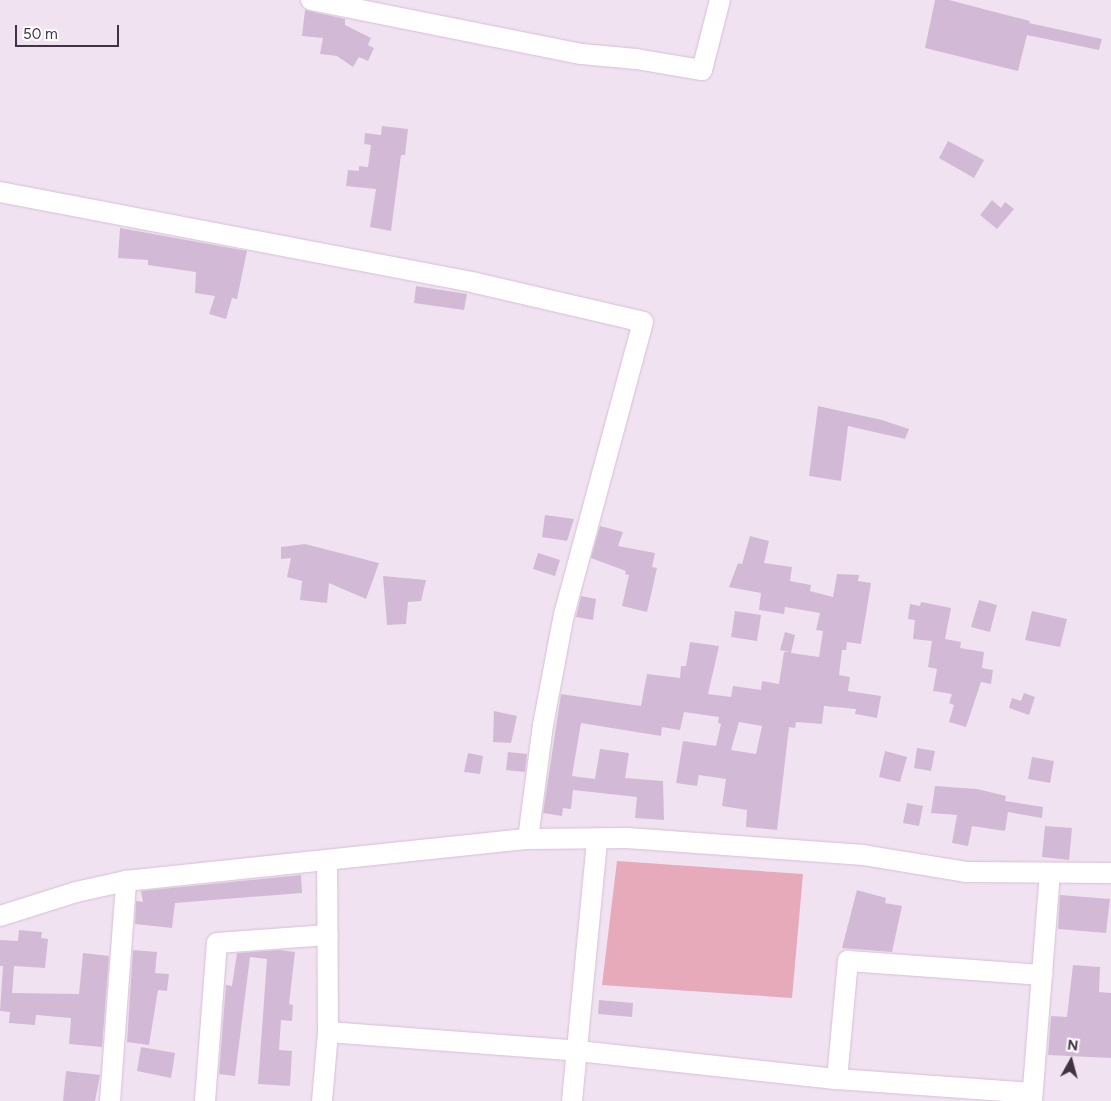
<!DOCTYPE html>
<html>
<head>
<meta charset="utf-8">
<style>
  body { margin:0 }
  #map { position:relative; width:1111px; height:1101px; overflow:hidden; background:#f1e2f1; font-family:Figtree,sans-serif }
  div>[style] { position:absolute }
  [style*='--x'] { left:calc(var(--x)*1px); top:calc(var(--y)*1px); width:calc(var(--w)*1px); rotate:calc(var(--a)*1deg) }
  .green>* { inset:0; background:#e6aaba }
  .building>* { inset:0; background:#d2bad6 }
  .roads { filter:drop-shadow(0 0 1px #d6bfd7) drop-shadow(0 0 1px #d6bfd7) }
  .minor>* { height:20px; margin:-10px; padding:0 10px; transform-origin:10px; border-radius:10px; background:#fff }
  span { translate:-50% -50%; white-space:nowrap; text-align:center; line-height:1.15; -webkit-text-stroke:5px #fff; paint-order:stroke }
  .north { position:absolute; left:1046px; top:1036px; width:50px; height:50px; -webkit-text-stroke:4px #fff; paint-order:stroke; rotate:7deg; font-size:14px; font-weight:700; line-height:20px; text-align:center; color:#413343 }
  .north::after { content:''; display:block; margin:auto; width:18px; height:22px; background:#413343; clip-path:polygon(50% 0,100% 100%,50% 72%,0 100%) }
  .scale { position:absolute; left:15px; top:25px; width:104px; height:22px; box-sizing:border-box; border:2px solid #413343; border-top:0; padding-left:6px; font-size:15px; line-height:18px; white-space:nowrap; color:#413343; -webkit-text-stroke:4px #fff; paint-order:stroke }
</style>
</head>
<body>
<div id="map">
  <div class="green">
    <div style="clip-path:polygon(617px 861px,803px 874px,792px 998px,602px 985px)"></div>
  </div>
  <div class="building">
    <div style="clip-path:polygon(935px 0,949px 0,1030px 21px,1029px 23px,1102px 39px,1099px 50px,1027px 35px,1018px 71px,925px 48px)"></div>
    <div style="clip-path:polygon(305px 10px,345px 19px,345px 25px,371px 38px,368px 45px,374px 48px,368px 61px,359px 57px,353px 67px,337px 56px,320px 54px,323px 38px,302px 36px)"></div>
    <div style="clip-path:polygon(382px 126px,408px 129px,405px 155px,401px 155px,391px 231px,370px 227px,376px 189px,346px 186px,348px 170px,359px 171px,359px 166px,368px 167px,371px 145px,364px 144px,365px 133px,381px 135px)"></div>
    <div style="clip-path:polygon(948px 141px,984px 160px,974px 178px,939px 158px)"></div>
    <div style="clip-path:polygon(992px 200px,1001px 208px,1005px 202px,1014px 209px,997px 229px,980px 215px)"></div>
    <div style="clip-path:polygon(120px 228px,247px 251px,237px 299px,232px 298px,226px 319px,209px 314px,215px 296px,195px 293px,196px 272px,148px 265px,148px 260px,118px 258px)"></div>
    <div style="clip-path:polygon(416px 286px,467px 294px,464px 310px,414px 303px)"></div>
    <div style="clip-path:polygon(818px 406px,882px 420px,909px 429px,905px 439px,848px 426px,841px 481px,809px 476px)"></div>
    <div style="clip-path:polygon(545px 515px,574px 519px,567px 541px,542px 537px)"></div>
    <div style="clip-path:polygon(600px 526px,623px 532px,618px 546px,655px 553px,652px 567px,657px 568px,647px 612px,622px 606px,629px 575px,625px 574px,626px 571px,591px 558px)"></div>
    <div style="clip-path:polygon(evenodd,750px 536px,769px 541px,764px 563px,792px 567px,790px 581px,811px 585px,810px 591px,833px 597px,837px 574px,859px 575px,858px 581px,871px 583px,861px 644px,847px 642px,846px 650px,842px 650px,839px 675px,850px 677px,848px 691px,881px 696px,877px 718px,855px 714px,856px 709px,824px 706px,822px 724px,796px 722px,795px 728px,789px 727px,777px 830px,746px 827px,747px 810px,722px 806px,726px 779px,699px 775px,697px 786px,676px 783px,683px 741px,716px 746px,721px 724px,718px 723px,719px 717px,684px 712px,680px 730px,662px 727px,661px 736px,581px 723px,572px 776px,595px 779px,600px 749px,629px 753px,625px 778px,663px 781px,664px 820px,635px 818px,637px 797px,573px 790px,571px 809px,563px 808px,562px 816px,543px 813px,561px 694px,641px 706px,647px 674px,680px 678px,681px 666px,686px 666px,690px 642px,719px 646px,708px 694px,731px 697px,733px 686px,761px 690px,762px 681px,779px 684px,784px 652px,789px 652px,780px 650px,785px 632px,795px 635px,791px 653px,819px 657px,823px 631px,816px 630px,820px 613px,785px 607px,784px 614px,759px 610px,761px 593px,729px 587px,738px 563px,742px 564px,750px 536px,739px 722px,762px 726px,756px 754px,731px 750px,739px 722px)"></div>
    <div style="clip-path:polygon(305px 544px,379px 563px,366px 599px,329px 583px,327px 603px,300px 600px,302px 581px,287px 577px,291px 558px,281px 559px,281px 547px)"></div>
    <div style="clip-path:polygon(538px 553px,560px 560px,555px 576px,533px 569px)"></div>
    <div style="clip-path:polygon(383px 576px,426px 580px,421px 601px,408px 602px,406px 624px,387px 625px)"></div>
    <div style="clip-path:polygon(581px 596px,596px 599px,593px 620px,576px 617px)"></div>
    <div style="clip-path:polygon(979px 600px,997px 605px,990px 632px,971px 627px)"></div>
    <div style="clip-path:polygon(921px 602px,951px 608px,945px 639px,961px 642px,960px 648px,984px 652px,982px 668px,993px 670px,991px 684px,981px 682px,966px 727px,949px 722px,954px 705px,949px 703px,952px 694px,933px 691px,937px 669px,928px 667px,932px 641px,913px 639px,915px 620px,908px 619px,910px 604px,920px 606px)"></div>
    <div style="clip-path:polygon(735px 611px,761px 615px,757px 641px,731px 637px)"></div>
    <div style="clip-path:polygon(1032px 611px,1067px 619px,1060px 647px,1025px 640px)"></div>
    <div style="clip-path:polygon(1024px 693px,1035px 697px,1029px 715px,1009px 708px,1012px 698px,1021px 701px)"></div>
    <div style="clip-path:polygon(494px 711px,517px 716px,511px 743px,493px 742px)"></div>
    <div style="clip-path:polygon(917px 748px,935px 751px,931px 771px,914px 768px)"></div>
    <div style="clip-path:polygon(885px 751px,907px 757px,900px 782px,879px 777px)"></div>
    <div style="clip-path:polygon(508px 752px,527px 754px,525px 772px,506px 770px)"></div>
    <div style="clip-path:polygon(468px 753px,483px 756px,480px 774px,464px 772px)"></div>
    <div style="clip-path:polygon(1032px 757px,1054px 761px,1050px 783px,1028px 779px)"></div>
    <div style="clip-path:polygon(935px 786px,977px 789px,1006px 796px,1005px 801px,1043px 807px,1042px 818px,1008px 812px,1005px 831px,972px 826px,968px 846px,952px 843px,957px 815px,931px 813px)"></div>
    <div style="clip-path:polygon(907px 803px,923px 806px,919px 826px,903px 823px)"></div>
    <div style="clip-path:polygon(1045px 826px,1072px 828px,1069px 860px,1042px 857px)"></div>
    <div style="clip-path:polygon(301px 875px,302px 893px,175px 903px,172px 928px,135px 924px,136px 901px,143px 902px,141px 891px)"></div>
    <div style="clip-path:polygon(857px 890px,886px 898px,885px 903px,902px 906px,892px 952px,842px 948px)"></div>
    <div style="clip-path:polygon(1060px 895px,1110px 899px,1106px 933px,1058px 929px)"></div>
    <div style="clip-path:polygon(19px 930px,42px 932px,41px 938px,48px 939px,45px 968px,14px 966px,12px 993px,79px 994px,83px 953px,109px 956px,102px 1047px,69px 1044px,71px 1018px,36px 1015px,35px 1025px,9px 1023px,10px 1012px,0 1011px,3px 966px,0 966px,0 940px,18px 941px)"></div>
    <div style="clip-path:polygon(133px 950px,157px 952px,155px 973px,169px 974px,167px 991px,158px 990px,149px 1045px,127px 1042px)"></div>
    <div style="clip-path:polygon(280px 950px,295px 952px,289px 1004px,293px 1005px,292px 1021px,281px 1020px,279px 1050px,292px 1051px,290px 1086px,258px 1084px,267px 959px,250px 957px,235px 1076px,219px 1074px,226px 985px,232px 986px,237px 953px)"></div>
    <div style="clip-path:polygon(1073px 965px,1100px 967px,1099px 992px,1111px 993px,1111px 1058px,1048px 1055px,1051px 1016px,1067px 1017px)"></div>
    <div style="clip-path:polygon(599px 1000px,633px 1003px,632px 1017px,598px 1014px)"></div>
    <div style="clip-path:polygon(141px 1047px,175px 1053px,171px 1078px,137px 1071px)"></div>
    <div style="clip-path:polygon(66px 1071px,100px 1075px,95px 1101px,63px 1101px)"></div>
  </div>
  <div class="roads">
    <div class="minor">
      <div style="--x:311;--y:0;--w:276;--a:11.3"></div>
      <div style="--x:582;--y:54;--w:54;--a:5.3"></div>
      <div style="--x:636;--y:59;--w:67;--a:9.5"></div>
      <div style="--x:702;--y:70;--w:72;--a:-75.6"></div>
      <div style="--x:0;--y:192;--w:485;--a:10.8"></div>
      <div style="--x:476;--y:283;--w:171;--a:13.1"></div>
      <div style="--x:643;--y:322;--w:302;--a:105.1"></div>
      <div style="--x:564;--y:614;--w:113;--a:100.7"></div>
      <div style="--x:543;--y:725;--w:115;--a:97.5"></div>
      <div style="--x:0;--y:916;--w:80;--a:-17.5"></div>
      <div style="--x:76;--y:892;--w:51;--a:-12.4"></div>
      <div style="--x:126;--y:881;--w:404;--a:-6"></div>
      <div style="--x:528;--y:839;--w:99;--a:-0.6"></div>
      <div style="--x:627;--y:838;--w:237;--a:4.1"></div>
      <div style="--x:863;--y:855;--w:104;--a:9.4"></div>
      <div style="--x:966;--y:872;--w:145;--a:0.4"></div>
      <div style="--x:328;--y:1032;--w:251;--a:4.3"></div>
      <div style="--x:578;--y:1051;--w:261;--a:6.2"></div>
      <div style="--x:837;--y:1079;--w:196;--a:4.1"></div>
      <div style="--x:837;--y:1079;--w:119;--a:-84.7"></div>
      <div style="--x:848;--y:961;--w:195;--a:4.1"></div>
      <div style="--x:110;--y:1101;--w:221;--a:-85.8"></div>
      <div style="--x:205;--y:1101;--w:158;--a:-85.7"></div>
      <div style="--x:217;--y:943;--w:111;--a:-4.1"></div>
      <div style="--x:322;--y:1101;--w:69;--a:-85"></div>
      <div style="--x:328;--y:1032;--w:171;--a:-90.3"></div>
      <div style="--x:572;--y:1101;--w:263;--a:-84.5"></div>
      <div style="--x:1032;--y:1101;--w:229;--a:-85.5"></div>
    </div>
  </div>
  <div class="north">N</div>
  <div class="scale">50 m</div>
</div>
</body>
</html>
